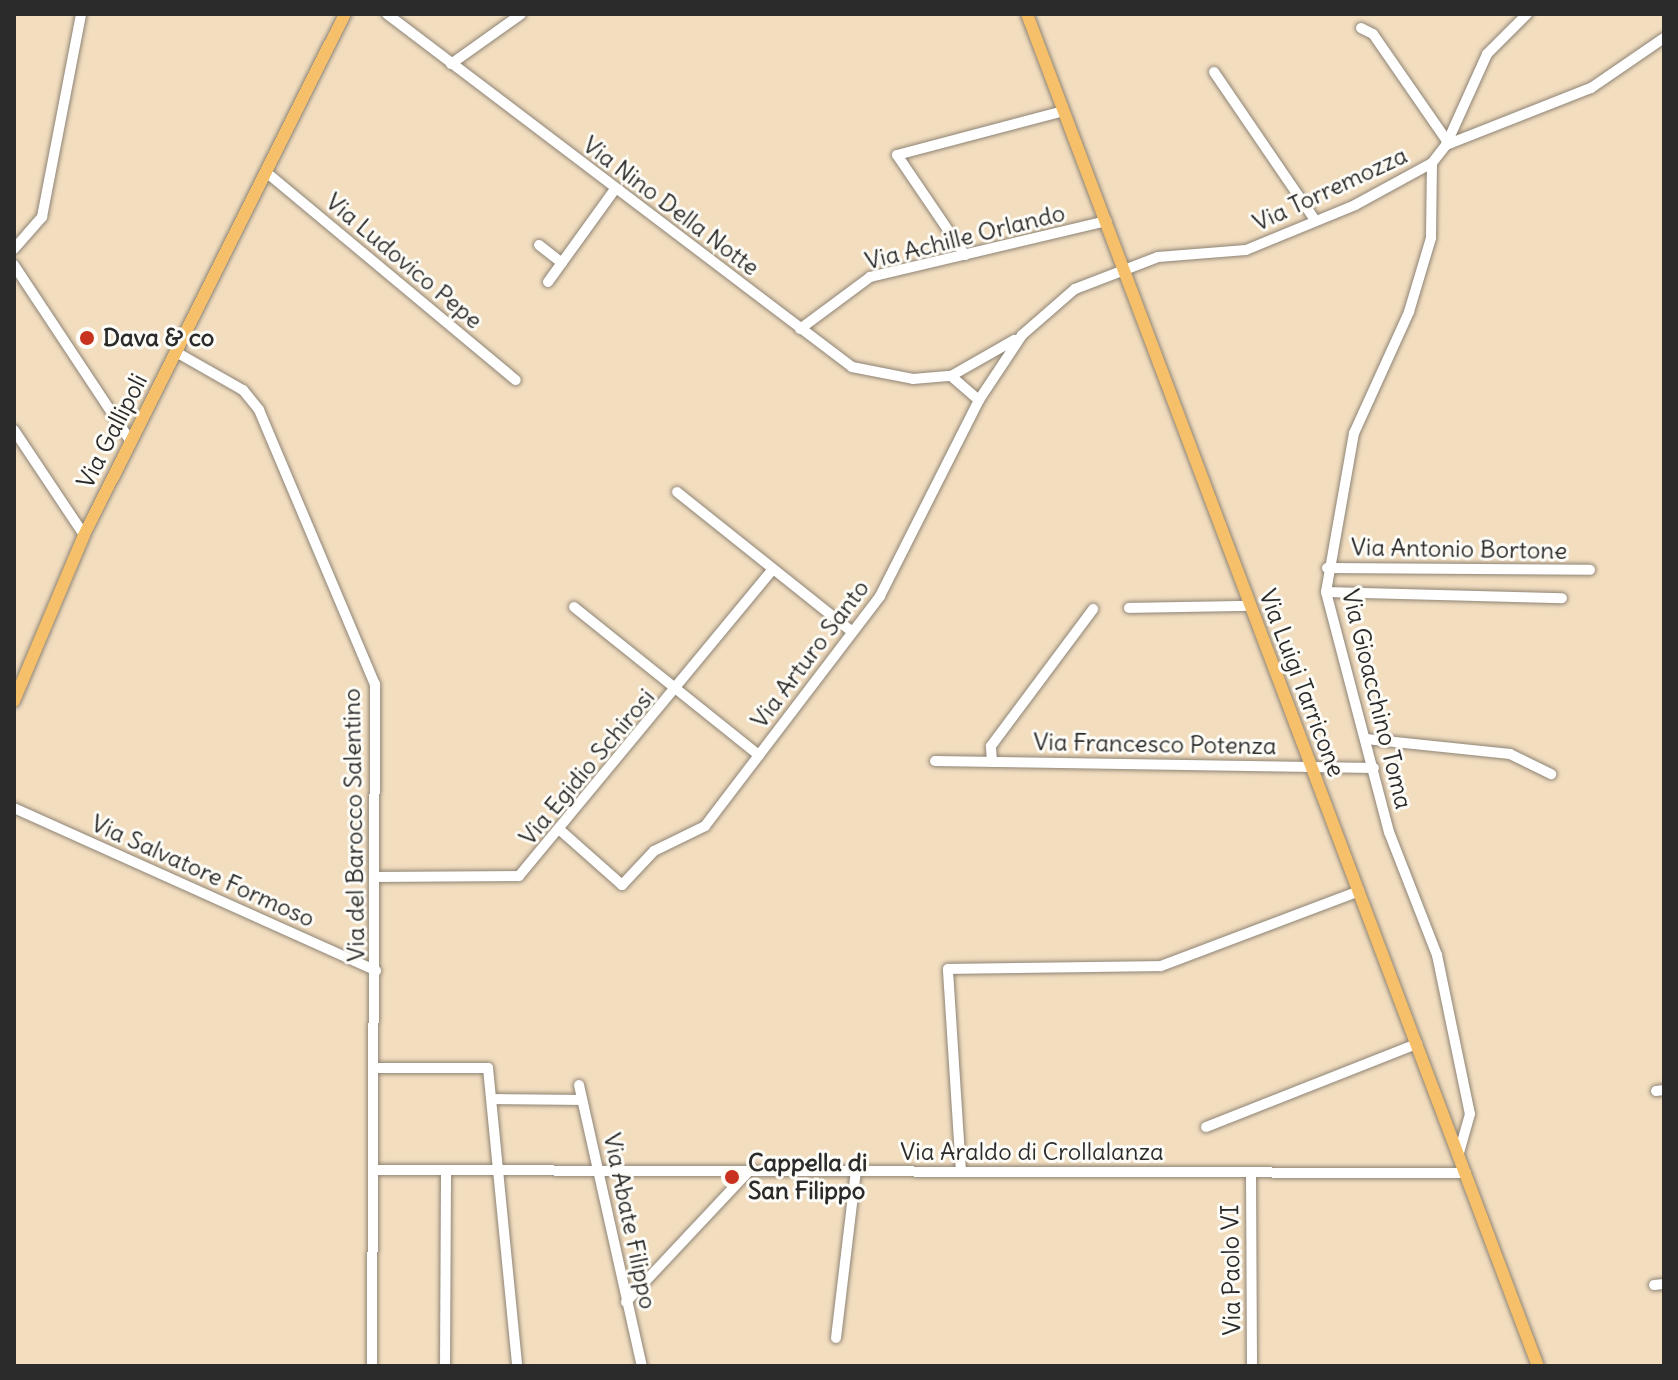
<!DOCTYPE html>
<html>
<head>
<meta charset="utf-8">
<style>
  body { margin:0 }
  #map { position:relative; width:1678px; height:1380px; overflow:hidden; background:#f2ddbf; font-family:Delius,sans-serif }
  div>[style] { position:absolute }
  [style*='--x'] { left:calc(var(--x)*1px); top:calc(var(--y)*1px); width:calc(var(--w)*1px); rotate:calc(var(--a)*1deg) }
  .roads { filter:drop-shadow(0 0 2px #8e8475) drop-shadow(0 0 2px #8e8475) }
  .minor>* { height:10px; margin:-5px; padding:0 5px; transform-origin:5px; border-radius:5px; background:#fff }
  .major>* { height:12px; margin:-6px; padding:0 6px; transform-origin:6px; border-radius:6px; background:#f6c06b }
  .dots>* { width:22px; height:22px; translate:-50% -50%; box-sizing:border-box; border:4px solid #fdfcf7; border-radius:50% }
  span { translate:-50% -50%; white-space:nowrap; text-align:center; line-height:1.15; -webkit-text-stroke:6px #fdfcf7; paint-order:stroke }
  .street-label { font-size:24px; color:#2b2b2b }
  .poi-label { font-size:24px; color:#2b2b2b; font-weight:700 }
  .left { translate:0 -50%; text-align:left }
  .frame { position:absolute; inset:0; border:16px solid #2b2b2b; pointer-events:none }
</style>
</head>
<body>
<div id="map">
  <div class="roads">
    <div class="minor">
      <div style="--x:387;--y:14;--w:584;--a:37.2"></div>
      <div style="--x:852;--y:367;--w:62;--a:11.1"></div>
      <div style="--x:913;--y:379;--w:38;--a:-5"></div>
      <div style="--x:951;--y:376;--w:73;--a:-29.7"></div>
      <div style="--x:1361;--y:28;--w:13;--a:27"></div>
      <div style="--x:1373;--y:34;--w:130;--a:55.3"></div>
      <div style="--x:451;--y:64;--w:86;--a:-35.5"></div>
      <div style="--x:1214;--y:72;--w:176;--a:55.7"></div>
      <div style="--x:1446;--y:145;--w:100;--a:-65.7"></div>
      <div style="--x:1487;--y:54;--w:57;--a:-45"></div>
      <div style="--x:1432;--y:163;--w:75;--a:90.8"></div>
      <div style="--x:1431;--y:238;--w:77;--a:106.6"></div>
      <div style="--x:1409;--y:312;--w:133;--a:114.4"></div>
      <div style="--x:1354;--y:433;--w:161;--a:100"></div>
      <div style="--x:1326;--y:592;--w:248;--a:75.3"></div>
      <div style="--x:1389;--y:832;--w:132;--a:68.7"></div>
      <div style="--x:1437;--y:955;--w:162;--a:78.3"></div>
      <div style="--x:1470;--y:1114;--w:41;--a:105.8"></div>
      <div style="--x:266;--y:172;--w:325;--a:39.8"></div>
      <div style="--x:539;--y:245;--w:29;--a:38"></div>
      <div style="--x:14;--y:249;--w:43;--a:-48.8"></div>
      <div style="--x:42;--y:217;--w:207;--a:-79.1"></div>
      <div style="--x:965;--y:255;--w:121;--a:-124.2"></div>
      <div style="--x:897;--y:155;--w:172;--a:-14.8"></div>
      <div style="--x:14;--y:265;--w:212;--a:56.5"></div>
      <div style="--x:548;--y:282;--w:115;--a:-54.2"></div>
      <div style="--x:800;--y:329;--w:87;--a:-36.6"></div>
      <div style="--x:870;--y:277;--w:243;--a:-13.3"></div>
      <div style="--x:176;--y:352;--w:77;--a:29.6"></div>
      <div style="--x:243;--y:390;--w:26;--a:51"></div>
      <div style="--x:259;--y:410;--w:298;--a:67.1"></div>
      <div style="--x:375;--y:684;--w:682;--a:90.25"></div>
      <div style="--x:951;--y:376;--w:37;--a:41"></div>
      <div style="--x:14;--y:430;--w:126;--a:56.3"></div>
      <div style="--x:677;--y:492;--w:223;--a:38.6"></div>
      <div style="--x:1327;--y:568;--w:263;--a:0.4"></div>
      <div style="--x:1326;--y:592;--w:236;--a:1.5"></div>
      <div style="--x:574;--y:607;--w:237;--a:38.7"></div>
      <div style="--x:1129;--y:608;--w:120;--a:-1"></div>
      <div style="--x:1366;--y:739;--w:145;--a:5.9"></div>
      <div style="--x:1510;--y:754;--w:46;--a:26"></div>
      <div style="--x:935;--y:761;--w:439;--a:0.9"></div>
      <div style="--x:992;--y:762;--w:16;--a:-94"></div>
      <div style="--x:991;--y:746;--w:171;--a:-53.3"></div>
      <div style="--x:14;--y:808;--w:397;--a:24.2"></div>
      <div style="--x:560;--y:830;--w:83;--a:41.6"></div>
      <div style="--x:622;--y:885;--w:47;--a:-46.7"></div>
      <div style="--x:654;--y:851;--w:57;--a:-26.1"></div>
      <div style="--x:705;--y:826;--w:289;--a:-52.7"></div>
      <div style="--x:880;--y:596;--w:220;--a:-63.2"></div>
      <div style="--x:979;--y:400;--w:78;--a:-56.5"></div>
      <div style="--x:1022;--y:335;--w:70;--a:-41"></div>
      <div style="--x:1075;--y:289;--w:89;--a:-21.1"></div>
      <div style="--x:1158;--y:257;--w:88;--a:-4.5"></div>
      <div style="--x:1246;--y:250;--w:118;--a:-22.4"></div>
      <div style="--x:1355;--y:205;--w:88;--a:-28.6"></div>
      <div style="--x:1432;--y:163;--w:23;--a:-52"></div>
      <div style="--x:1446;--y:145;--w:156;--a:-21.5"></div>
      <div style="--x:1591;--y:88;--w:88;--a:-34.4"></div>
      <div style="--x:376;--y:877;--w:143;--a:-0.4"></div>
      <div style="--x:519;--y:876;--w:398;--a:-50.4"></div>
      <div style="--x:375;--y:1068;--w:113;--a:0"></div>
      <div style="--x:488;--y:1068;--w:299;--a:84.4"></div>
      <div style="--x:579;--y:1085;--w:288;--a:77.4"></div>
      <div style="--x:1656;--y:1091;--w:8;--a:-7"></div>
      <div style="--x:492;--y:1099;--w:90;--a:0.6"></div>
      <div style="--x:1206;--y:1127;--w:227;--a:-21.5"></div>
      <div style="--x:374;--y:1170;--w:1092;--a:0.16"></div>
      <div style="--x:961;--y:1172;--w:203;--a:-93.7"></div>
      <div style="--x:948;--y:969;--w:213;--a:-0.8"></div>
      <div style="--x:1161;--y:966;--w:212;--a:-20.7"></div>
      <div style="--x:1251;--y:1173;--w:193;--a:89.7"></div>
      <div style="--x:1654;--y:1285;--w:10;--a:-6"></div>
      <div style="--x:626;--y:1302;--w:181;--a:-46.8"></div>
      <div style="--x:836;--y:1338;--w:168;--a:-83.2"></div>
      <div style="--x:445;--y:1366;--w:195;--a:-89.7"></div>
    </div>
    <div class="major">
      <div style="--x:1027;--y:14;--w:1445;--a:69.3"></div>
      <div style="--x:14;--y:701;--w:180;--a:-67.1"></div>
      <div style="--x:84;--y:535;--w:583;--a:-63.39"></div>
    </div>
  </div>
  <div class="dots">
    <div style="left:87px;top:338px;background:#c8321e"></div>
    <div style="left:732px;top:1177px;background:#c8321e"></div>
  </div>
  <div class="street-label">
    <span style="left:1330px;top:189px;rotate:-25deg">Via Torremozza</span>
    <span style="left:671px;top:206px;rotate:37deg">Via Nino Della Notte</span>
    <span style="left:965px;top:237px;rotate:-14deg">Via Achille Orlando</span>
    <span style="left:404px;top:261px;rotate:40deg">Via Ludovico Pepe</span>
    <span style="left:112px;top:431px;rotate:-63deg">Via Gallipoli</span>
    <span style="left:1459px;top:549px;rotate:1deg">Via Antonio Bortone</span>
    <span style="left:810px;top:654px;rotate:-53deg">Via Arturo Santo</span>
    <span style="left:1302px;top:683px;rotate:69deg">Via Luigi Tarricone</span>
    <span style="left:1377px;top:699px;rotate:76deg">Via Gioacchino Toma</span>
    <span style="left:1155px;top:744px;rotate:1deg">Via Francesco Potenza</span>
    <span style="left:587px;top:767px;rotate:-50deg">Via Egidio Schirosi</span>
    <span style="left:354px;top:825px;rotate:-91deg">Via del Barocco Salentino</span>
    <span style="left:203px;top:871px;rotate:24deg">Via Salvatore Formoso</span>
    <span style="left:1032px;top:1152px">Via Araldo di Crollalanza</span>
    <span style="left:630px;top:1221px;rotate:78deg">Via Abate Filippo</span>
    <span style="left:1231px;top:1270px;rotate:-91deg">Via Paolo VI</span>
  </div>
  <div class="poi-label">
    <span class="left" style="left:103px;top:338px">Dava &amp; co</span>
    <span class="left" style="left:748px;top:1177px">Cappella di<br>San Filippo</span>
  </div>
  <div class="frame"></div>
</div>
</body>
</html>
